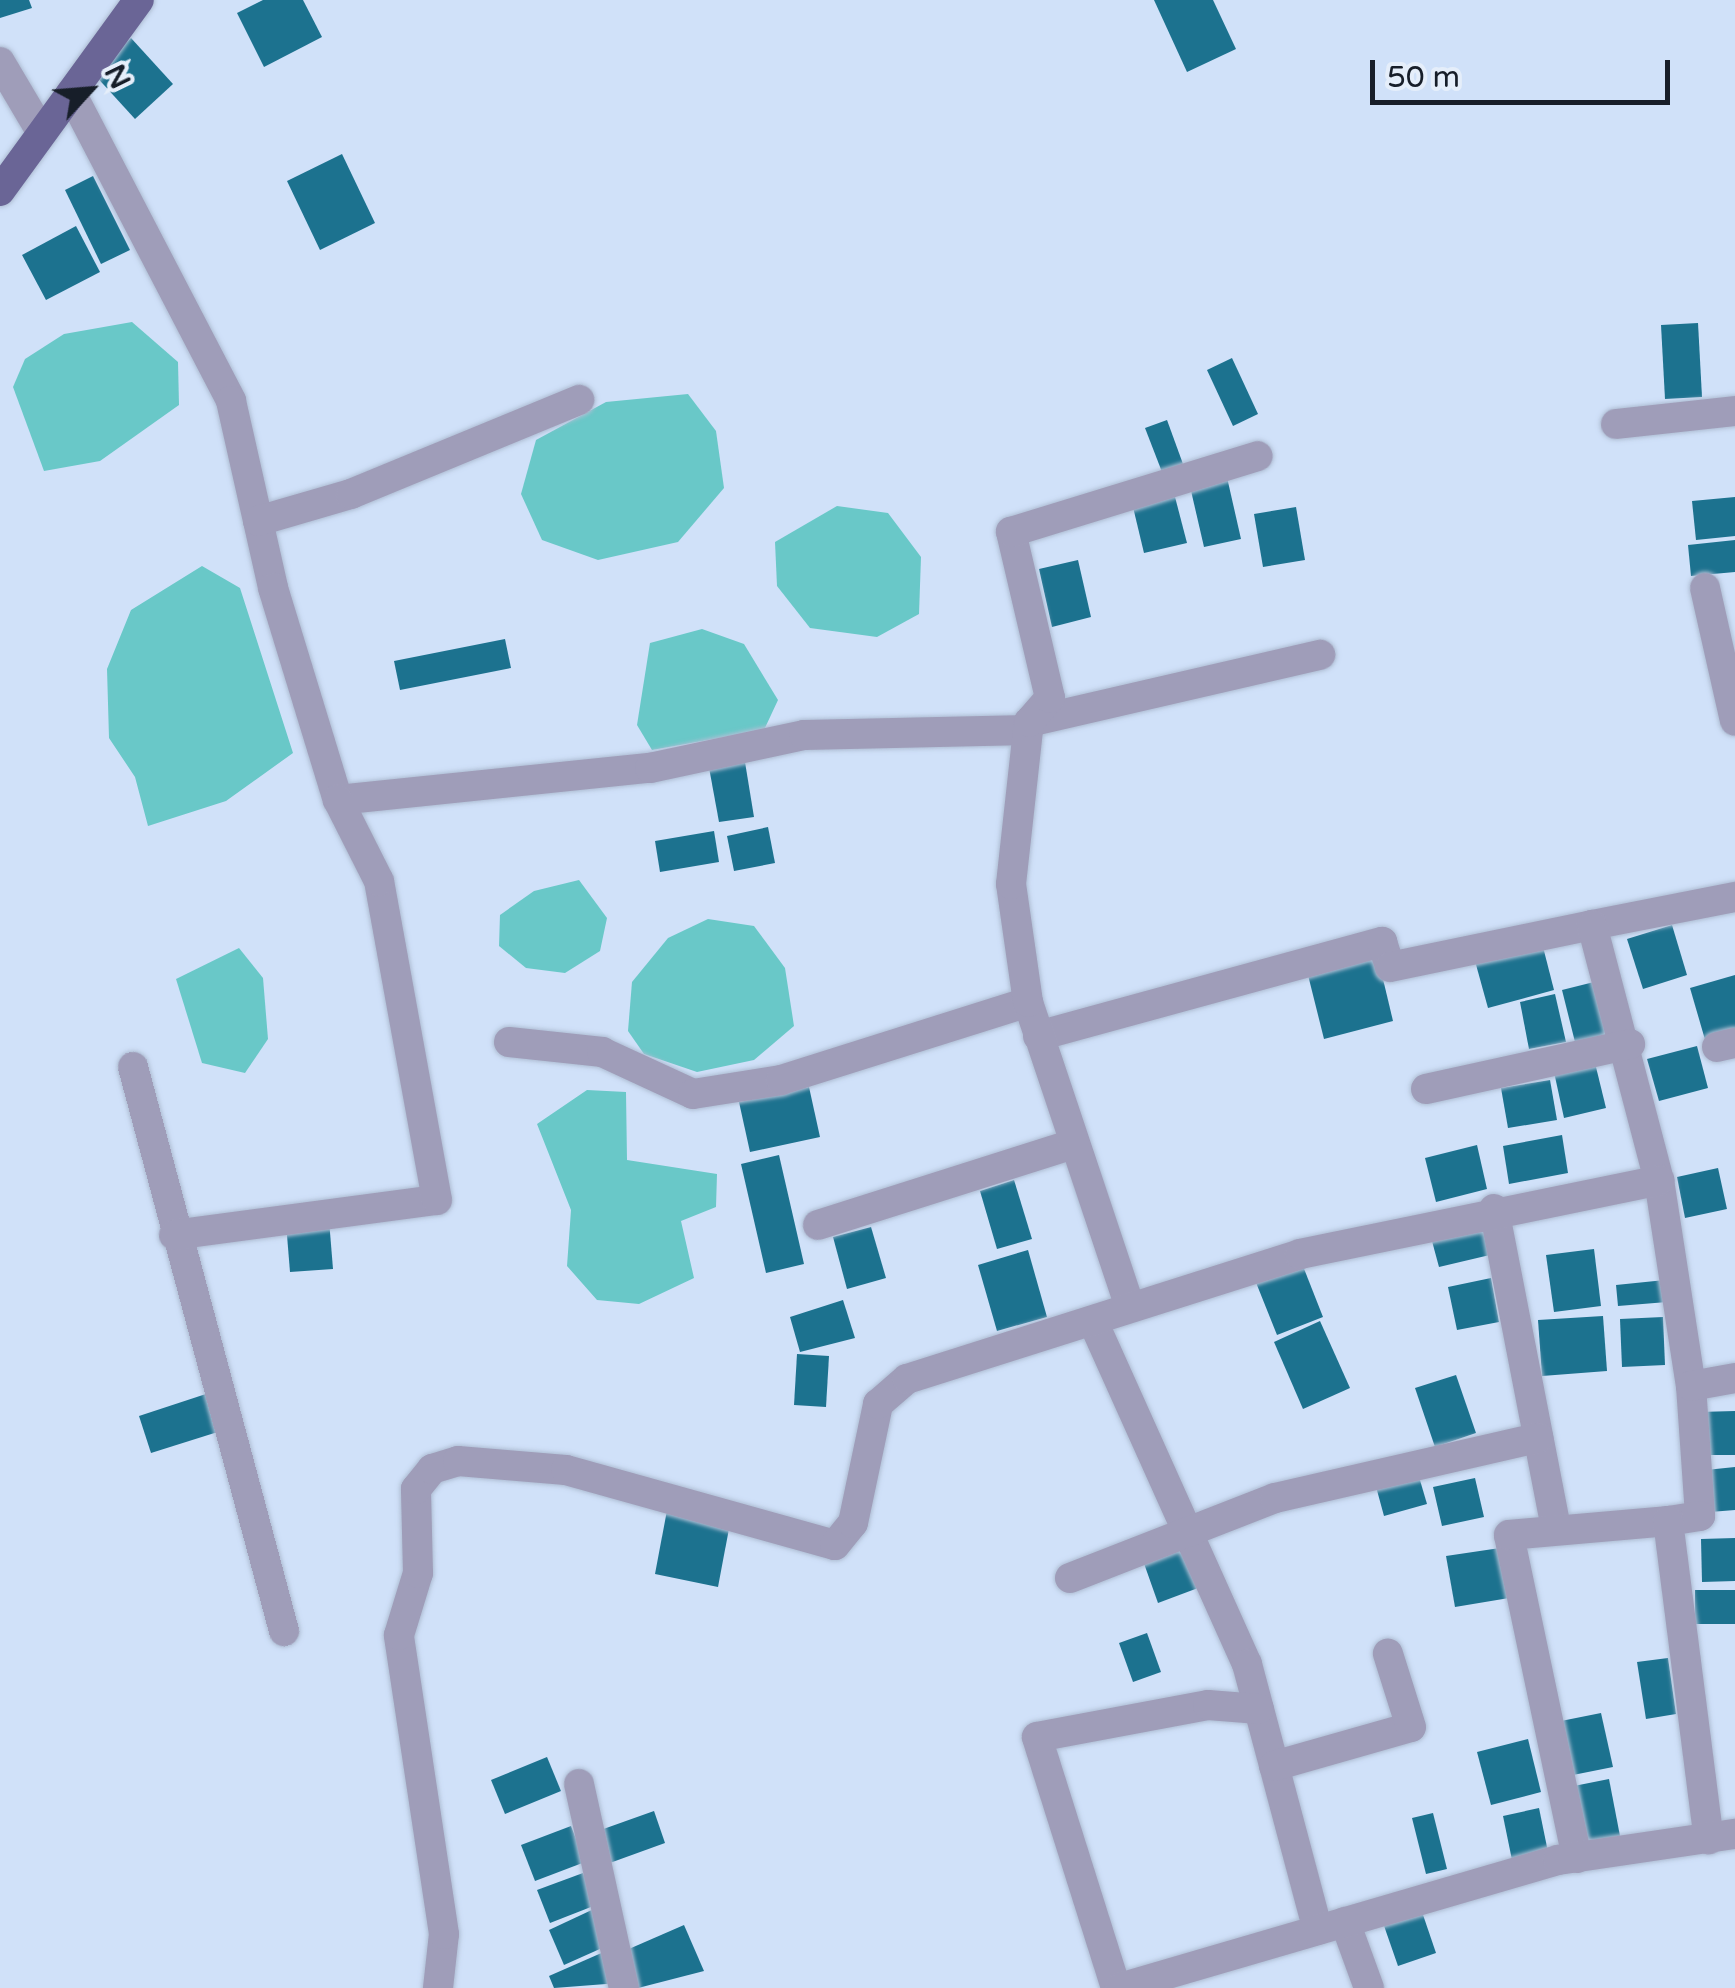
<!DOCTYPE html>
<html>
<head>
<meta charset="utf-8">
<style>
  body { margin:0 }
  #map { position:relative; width:1735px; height:1988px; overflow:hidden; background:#d0e1f9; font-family:"Varela Round",sans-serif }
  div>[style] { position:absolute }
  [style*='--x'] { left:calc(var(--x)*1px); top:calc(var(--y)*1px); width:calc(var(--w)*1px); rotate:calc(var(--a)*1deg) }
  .water>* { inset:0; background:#69c8c8 }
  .building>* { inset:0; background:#1c728f }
  .roads { filter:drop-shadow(0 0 2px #afbed4) drop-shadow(0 0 2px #afbed4) }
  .street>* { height:30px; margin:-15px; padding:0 15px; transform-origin:15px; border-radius:15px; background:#9f9db9 }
  .primary>* { height:30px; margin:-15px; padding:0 15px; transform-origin:15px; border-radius:15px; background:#6a6596 }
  span { translate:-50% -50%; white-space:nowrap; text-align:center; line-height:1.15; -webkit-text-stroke:10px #e5eefa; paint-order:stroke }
  .north { position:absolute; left:40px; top:40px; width:100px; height:100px; -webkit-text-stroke:8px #e5eefa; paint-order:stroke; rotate:64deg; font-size:28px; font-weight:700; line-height:40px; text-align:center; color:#171e29 }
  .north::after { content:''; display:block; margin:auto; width:35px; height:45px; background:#171e29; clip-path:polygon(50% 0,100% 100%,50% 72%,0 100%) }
  .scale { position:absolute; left:1370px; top:60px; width:300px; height:45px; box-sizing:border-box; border:5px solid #171e29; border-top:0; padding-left:12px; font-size:30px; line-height:35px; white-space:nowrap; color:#171e29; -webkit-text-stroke:8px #e5eefa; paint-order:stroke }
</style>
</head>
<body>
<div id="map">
  <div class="water">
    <div style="clip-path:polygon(132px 322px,178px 362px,179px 405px,100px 461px,44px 471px,13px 387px,25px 359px,64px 334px)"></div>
    <div style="clip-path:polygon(688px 394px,716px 431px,724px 488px,678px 542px,598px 560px,542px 540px,521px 494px,536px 440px,606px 402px)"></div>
    <div style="clip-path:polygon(837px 506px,888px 513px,921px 557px,919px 614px,877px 637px,810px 628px,777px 586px,775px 542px)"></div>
    <div style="clip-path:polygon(202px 566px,240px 588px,293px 753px,226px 801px,148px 826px,135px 777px,109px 738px,107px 669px,131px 610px)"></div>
    <div style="clip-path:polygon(702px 629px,744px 644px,778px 700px,764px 730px,652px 750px,637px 725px,650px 643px)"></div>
    <div style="clip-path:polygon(579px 880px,607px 918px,600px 951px,565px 973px,526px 968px,499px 946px,500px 915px,534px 891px)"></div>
    <div style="clip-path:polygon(708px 919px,754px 926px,785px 968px,794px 1026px,754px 1060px,697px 1072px,644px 1054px,628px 1031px,632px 982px,668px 938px)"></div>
    <div style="clip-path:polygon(239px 948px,263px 978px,268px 1039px,245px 1073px,202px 1063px,176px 979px)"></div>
    <div style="clip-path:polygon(587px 1090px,626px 1092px,627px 1160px,717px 1174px,716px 1207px,681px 1221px,694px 1278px,639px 1304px,597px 1300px,567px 1266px,571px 1210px,537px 1124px)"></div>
  </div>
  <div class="building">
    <div style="clip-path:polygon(0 0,29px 0,32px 8px,0 18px)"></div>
    <div style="clip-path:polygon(263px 0,303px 0,322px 37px,264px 67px,237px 13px)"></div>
    <div style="clip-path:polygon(1154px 0,1213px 0,1236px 49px,1187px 72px)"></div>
    <div style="clip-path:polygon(131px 38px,173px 84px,135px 119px,93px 73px)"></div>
    <div style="clip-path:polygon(342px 154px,375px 223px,320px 250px,287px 181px)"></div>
    <div style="clip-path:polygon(93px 176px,130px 250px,101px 264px,65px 190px)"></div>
    <div style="clip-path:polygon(76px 226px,100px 272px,46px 300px,22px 255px)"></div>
    <div style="clip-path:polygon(1698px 323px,1702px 397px,1665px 399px,1661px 325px)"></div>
    <div style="clip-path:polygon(1232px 358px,1258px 414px,1233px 426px,1207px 370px)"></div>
    <div style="clip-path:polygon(1167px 420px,1183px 464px,1162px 472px,1145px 428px)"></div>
    <div style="clip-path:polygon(1226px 473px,1241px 539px,1204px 547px,1189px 482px)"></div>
    <div style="clip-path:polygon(1175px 497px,1187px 543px,1144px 553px,1133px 507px)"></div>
    <div style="clip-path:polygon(1735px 497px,1735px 536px,1696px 540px,1692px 501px)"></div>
    <div style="clip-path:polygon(1296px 507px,1305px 560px,1263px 567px,1254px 514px)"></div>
    <div style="clip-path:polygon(1735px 540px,1735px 572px,1691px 576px,1688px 545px)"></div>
    <div style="clip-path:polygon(1078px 560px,1091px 617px,1052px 627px,1039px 569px)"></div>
    <div style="clip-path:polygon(505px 639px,511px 668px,400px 690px,394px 661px)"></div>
    <div style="clip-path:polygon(744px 756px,754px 817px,719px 822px,708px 762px)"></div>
    <div style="clip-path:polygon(768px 827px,775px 863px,734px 871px,727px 836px)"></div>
    <div style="clip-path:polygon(714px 831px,719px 862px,660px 872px,655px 841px)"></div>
    <div style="clip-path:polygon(1672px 925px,1687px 975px,1643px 989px,1627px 939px)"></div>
    <div style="clip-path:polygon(1542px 943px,1554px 990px,1488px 1008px,1475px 961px)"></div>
    <div style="clip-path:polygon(1378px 958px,1393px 1021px,1324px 1039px,1308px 975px)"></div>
    <div style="clip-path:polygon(1735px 975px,1735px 1034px,1706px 1043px,1690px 988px)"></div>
    <div style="clip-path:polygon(1598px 981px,1612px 1037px,1576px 1046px,1562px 990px)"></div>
    <div style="clip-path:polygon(1555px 994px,1566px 1042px,1529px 1049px,1520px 1002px)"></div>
    <div style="clip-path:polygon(1697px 1046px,1708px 1088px,1659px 1101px,1647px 1059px)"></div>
    <div style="clip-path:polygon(1595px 1063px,1606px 1108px,1564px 1118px,1554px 1072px)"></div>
    <div style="clip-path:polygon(1550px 1080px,1557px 1120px,1508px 1128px,1501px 1088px)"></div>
    <div style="clip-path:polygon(809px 1087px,820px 1137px,750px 1152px,739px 1102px)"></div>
    <div style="clip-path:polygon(1562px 1135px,1568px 1173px,1509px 1184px,1503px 1146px)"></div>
    <div style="clip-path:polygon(1477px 1145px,1487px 1189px,1436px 1202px,1425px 1158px)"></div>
    <div style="clip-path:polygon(779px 1155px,804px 1264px,766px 1273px,741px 1164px)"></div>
    <div style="clip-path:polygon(1718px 1168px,1727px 1209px,1685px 1218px,1677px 1177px)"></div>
    <div style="clip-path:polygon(1014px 1180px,1032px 1239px,997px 1249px,980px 1191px)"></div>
    <div style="clip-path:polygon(1485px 1216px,1494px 1254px,1439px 1267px,1429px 1230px)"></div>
    <div style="clip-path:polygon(329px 1220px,333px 1269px,290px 1272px,286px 1223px)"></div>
    <div style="clip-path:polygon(871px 1227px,886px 1278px,847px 1289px,833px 1237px)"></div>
    <div style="clip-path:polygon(1594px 1249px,1601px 1306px,1554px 1312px,1546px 1255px)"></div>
    <div style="clip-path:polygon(1028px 1250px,1047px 1317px,997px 1331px,978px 1265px)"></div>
    <div style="clip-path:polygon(1299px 1256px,1323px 1317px,1277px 1335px,1253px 1275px)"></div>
    <div style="clip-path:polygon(1491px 1278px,1499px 1322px,1457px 1330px,1448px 1287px)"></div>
    <div style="clip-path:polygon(1665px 1280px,1667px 1302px,1618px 1306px,1616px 1285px)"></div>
    <div style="clip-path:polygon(843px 1300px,855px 1338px,800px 1352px,790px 1317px)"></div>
    <div style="clip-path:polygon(1603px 1316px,1607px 1371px,1542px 1376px,1538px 1320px)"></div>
    <div style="clip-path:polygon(1663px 1317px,1665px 1365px,1622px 1367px,1620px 1319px)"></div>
    <div style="clip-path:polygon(1320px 1321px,1350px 1388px,1303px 1409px,1274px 1342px)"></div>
    <div style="clip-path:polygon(797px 1354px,829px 1356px,826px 1407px,794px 1405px)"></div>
    <div style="clip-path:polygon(1456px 1375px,1476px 1433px,1435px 1447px,1415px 1388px)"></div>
    <div style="clip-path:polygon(212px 1392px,224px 1430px,151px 1453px,139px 1416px)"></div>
    <div style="clip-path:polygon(1735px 1411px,1735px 1455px,1700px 1455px,1699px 1412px)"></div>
    <div style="clip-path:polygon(1735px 1467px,1735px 1510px,1710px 1512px,1706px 1470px)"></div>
    <div style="clip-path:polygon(1417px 1470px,1427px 1504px,1384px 1516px,1375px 1483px)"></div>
    <div style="clip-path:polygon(1475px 1478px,1484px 1517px,1442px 1526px,1433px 1487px)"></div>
    <div style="clip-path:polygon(668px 1505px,731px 1518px,718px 1587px,655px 1574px)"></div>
    <div style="clip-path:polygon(1190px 1537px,1206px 1585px,1158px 1603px,1141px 1555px)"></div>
    <div style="clip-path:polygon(1735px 1538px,1735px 1581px,1702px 1582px,1701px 1539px)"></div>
    <div style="clip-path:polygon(1500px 1548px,1509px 1598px,1455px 1607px,1446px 1556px)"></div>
    <div style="clip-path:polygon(1695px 1590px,1735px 1590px,1735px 1624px,1695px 1624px)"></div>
    <div style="clip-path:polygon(1147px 1633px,1161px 1672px,1133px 1682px,1119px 1643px)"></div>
    <div style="clip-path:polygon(1668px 1658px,1676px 1714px,1646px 1719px,1637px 1662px)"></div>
    <div style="clip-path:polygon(1601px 1713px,1613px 1767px,1573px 1775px,1561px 1721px)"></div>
    <div style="clip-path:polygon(1528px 1739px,1541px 1792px,1491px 1805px,1477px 1752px)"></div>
    <div style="clip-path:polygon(547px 1757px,561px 1791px,505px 1814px,491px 1780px)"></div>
    <div style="clip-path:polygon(1609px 1779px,1620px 1836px,1586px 1843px,1574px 1786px)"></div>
    <div style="clip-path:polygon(1539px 1808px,1548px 1852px,1512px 1860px,1503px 1816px)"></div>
    <div style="clip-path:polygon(654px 1811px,665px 1843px,607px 1864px,595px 1832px)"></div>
    <div style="clip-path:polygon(1433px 1813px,1447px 1869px,1426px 1874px,1412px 1818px)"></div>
    <div style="clip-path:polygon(571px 1826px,585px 1862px,535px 1881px,521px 1845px)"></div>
    <div style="clip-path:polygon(583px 1873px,596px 1905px,550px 1923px,537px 1890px)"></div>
    <div style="clip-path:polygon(1420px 1906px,1436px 1953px,1398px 1966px,1382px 1920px)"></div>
    <div style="clip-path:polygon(596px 1908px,611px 1944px,564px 1965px,549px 1930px)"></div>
    <div style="clip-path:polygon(684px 1925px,704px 1971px,638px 1988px,622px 1952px)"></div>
    <div style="clip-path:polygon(606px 1951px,619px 1983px,554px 1988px,549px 1976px)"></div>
  </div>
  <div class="roads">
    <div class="street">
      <div style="--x:0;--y:62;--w:82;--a:59.4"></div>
      <div style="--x:71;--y:93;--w:347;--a:62.5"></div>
      <div style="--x:231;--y:401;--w:192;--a:77.3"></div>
      <div style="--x:273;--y:588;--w:222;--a:73"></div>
      <div style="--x:338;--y:800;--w:314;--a:-5.9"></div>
      <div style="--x:650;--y:768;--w:157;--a:-12.1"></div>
      <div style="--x:804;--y:735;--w:224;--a:-1.3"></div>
      <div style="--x:1616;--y:424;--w:120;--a:-6.2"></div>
      <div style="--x:258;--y:521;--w:97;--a:-16.2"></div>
      <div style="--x:351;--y:494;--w:247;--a:-22.4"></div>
      <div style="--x:1705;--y:588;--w:136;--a:77.3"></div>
      <div style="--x:1029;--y:722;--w:299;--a:-13"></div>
      <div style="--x:1592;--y:925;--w:146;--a:-11.1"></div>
      <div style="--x:1038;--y:1036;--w:357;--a:-15.3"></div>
      <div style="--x:1382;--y:942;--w:26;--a:72"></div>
      <div style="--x:1390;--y:967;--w:206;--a:-11.7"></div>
      <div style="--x:1592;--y:925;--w:264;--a:75.3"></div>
      <div style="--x:1659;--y:1180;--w:208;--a:81.2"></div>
      <div style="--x:1691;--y:1386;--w:130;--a:86"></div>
      <div style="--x:1700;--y:1516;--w:32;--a:171"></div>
      <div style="--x:509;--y:1042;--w:94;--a:6.1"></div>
      <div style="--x:602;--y:1052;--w:100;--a:24.8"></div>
      <div style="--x:693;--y:1094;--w:89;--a:-9"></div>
      <div style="--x:781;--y:1080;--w:259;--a:-17.5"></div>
      <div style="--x:1717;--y:1047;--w:18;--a:-13"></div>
      <div style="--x:133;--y:1067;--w:584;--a:75.01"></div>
      <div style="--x:1426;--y:1089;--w:209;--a:-12.4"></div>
      <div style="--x:1494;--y:1209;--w:325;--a:79"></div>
      <div style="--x:818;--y:1225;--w:264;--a:-17.6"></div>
      <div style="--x:174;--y:1235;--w:265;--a:-7.6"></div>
      <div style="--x:437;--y:1200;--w:324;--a:-100.3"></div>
      <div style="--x:379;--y:881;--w:91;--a:-116.8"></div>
      <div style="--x:1130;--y:1307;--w:322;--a:-108.5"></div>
      <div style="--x:1028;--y:1002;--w:119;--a:-98.2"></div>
      <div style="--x:1011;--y:884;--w:163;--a:-83.7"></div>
      <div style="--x:1029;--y:722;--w:32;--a:-49"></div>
      <div style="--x:1050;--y:698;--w:171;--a:-103.2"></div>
      <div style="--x:1011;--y:532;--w:258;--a:-17.1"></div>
      <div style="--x:1095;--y:1326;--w:371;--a:65.8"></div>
      <div style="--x:1247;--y:1664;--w:275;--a:75.1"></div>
      <div style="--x:1691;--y:1386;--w:45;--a:-10.3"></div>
      <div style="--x:1070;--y:1578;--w:220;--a:-21.3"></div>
      <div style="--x:1275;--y:1498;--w:270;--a:-12.9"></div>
      <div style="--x:1274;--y:1766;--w:142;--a:-15.9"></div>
      <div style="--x:1411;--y:1727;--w:77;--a:-107.5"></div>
      <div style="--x:579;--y:1784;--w:209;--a:77.6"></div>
      <div style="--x:1577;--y:1858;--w:330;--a:-101.9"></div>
      <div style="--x:1509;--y:1535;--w:160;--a:-5"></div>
      <div style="--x:1668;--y:1521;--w:321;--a:82.7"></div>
      <div style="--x:1345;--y:1922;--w:70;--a:70"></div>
      <div style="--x:438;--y:1988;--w:54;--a:-83.7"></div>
      <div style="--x:444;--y:1934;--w:302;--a:-98.6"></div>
      <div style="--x:399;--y:1635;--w:65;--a:-73"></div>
      <div style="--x:418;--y:1573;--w:84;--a:-91.4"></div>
      <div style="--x:416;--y:1489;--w:26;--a:-51"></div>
      <div style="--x:432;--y:1469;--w:27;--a:-17"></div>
      <div style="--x:458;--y:1461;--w:108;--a:4.8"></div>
      <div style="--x:566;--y:1470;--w:279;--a:15.6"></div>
      <div style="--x:835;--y:1545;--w:28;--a:-51"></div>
      <div style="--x:853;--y:1523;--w:122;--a:-78.1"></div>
      <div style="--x:878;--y:1404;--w:38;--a:-41"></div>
      <div style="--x:907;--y:1379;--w:412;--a:-17.6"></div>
      <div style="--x:1300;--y:1254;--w:367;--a:-11.6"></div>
      <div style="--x:1116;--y:1988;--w:263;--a:-107.5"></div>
      <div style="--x:1037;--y:1737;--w:174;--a:-10.6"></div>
      <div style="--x:1208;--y:1705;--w:51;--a:4.5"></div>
      <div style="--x:1120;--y:1988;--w:456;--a:-16.3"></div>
      <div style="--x:1558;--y:1860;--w:179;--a:-8.4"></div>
    </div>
    <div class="primary">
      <div style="--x:0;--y:191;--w:236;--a:-54"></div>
    </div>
  </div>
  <div class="north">N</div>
  <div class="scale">50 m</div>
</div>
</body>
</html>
